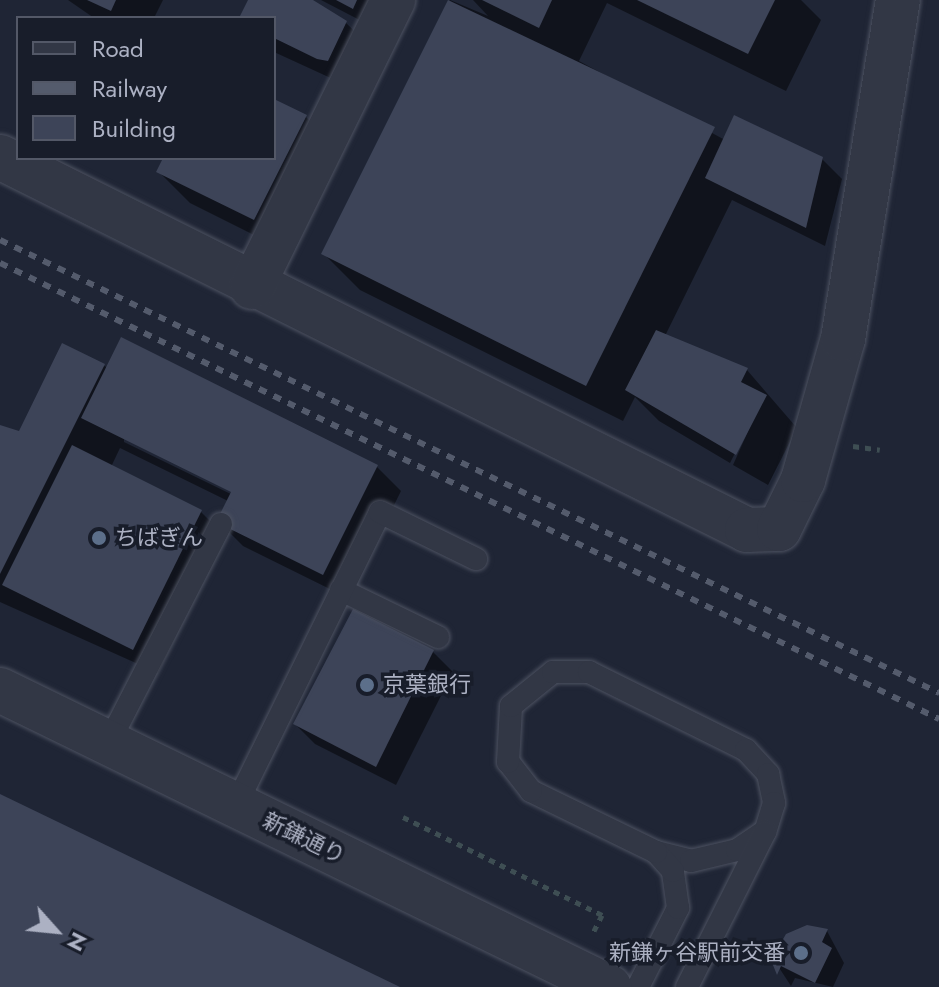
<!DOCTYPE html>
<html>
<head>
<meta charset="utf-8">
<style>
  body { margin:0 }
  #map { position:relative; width:939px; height:987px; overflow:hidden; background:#1f2535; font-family:Jost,"Noto Sans JP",sans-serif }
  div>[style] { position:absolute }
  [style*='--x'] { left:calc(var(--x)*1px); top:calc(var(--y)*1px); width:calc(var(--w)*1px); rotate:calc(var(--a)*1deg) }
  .shadow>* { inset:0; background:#0007 }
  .building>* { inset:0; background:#3d4458 }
  .path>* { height:5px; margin-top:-2.5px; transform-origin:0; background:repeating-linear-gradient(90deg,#3e4e53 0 6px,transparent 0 12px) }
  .roads { filter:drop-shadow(0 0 2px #4d5261) drop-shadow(0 0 2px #4d5261) }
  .service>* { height:22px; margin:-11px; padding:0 11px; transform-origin:11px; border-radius:11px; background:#323745 }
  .minor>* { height:44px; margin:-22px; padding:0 22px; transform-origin:22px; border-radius:22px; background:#323745 }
  .tertiary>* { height:44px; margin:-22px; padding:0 22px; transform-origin:22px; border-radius:22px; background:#323745 }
  .rail>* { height:6px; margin-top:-3px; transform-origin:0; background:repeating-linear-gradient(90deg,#545b6c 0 8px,transparent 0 16px) }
  .dots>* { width:22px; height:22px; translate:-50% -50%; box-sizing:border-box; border:4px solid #181d2a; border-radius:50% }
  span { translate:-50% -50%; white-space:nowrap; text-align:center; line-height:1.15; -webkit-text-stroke:7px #181d2a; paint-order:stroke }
  .poi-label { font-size:22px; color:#acb1c3 }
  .left { translate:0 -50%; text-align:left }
  .right { translate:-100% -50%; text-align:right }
  .street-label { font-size:22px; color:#acb1c3 }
  .legend { position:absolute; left:16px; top:16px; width:260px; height:144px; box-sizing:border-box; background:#181d2a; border:2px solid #535867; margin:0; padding:10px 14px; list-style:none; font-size:24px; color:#acb1c3 }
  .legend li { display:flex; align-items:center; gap:16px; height:40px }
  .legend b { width:40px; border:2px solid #535867 }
  .north { position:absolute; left:16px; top:891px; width:80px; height:80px; -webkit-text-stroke:6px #181d2a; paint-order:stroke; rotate:117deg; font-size:22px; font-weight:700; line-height:32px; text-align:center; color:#acb1c3 }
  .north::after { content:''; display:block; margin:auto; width:28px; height:36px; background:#acb1c3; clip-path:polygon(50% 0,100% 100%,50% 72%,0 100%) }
</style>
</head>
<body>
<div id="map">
  <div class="shadow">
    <div style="clip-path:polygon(68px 0,163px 0,154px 18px,94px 18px)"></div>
    <div style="clip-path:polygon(250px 0,305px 0,346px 23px,378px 54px,359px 91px,274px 52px,274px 18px,241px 18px)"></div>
    <div style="clip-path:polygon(321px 0,387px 0,373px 27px)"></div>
    <div style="clip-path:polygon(450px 0,488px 16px,473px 0,801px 0,821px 20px,786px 91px,607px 3px,579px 61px,725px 140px,822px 159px,842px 179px,825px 246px,732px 200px,665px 336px,747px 370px,797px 428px,768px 485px,733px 465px,762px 400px,730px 463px,659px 421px,635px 397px,623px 421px,360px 290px,324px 254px)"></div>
    <div style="clip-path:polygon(274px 101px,306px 117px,337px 149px,286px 251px,190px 203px,158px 171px,165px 158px,274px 158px)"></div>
    <div style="clip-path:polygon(evenodd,104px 366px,376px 466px,401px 491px,348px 598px,243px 546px,218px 521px,228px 501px,120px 448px,111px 467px,201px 512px,225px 536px,158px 673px,0 602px,0 429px,20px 433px,104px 366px,124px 437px,240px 495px,239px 498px,124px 442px,124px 437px)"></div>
    <div style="clip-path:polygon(353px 612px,433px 652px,453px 672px,396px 785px,315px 744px,295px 724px)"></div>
    <div style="clip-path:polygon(827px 931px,844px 963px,833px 987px,795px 978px,791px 986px,774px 960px)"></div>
  </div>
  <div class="building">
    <div style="clip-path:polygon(87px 0,116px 0,111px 11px)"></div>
    <div style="clip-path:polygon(248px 0,313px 0,347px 21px,328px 61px,317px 59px,274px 38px,274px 18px,239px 18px)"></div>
    <div style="clip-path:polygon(336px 0,357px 0,353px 9px)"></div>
    <div style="clip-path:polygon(448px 0,715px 127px,586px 386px,321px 254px)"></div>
    <div style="clip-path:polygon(482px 0,552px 0,539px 28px)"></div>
    <div style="clip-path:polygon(637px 0,775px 0,748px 54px)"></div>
    <div style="clip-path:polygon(274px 99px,307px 115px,254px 220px,156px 172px,163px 158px,274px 158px)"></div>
    <div style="clip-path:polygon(734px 115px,823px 157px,806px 228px,705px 178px)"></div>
    <div style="clip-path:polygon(656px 330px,748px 368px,741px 382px,767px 395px,736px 455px,625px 390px)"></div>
    <div style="clip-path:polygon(121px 337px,378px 465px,323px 575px,216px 522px,231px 492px,81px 418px)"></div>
    <div style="clip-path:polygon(62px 343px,105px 364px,0 574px,0 425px,19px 431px)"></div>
    <div style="clip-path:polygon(72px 445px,202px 510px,133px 650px,2px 585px)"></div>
    <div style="clip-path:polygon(353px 609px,434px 650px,376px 767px,293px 724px)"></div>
    <div style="clip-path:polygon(0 794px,400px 987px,0 987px)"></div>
    <div style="clip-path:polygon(807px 925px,828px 929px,822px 942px,832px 948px,815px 983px,781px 966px,777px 975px,771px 960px,786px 934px)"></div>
  </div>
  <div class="path">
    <div style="--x:853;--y:446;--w:27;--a:8"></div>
    <div style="--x:403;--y:817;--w:222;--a:26.2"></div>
    <div style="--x:602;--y:915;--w:20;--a:117"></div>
  </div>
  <div class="roads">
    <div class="service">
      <div style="--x:341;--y:590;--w:108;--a:25.9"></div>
      <div style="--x:109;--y:742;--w:245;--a:-62.8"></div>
      <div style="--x:236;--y:805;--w:326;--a:-63.8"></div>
      <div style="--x:380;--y:512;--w:107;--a:26.1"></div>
      <div style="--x:656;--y:852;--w:36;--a:14"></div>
      <div style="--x:691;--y:861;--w:47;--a:-13.4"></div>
      <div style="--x:737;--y:850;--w:32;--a:-34"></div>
      <div style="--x:638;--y:987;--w:89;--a:-63.1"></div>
      <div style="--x:678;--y:908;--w:37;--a:-98"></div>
      <div style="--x:673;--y:871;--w:25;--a:-132"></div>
      <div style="--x:656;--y:852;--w:139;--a:-154"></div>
      <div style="--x:531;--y:791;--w:37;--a:-128"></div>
      <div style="--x:508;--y:762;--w:56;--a:-86.9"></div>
      <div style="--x:511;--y:706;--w:54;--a:-39"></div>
      <div style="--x:553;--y:672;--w:36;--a:0"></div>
      <div style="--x:589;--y:672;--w:175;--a:26.4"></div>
      <div style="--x:746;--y:750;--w:33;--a:47"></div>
      <div style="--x:768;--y:774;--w:30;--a:78"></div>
      <div style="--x:774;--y:803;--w:30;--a:107"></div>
      <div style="--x:765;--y:832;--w:174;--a:116.7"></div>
    </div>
    <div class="minor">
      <div style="--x:0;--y:157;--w:835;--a:26.53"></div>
      <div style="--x:747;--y:530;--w:32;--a:-2"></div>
      <div style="--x:779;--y:529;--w:55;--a:-63.9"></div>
      <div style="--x:803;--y:480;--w:147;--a:-74.2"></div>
      <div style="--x:843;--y:339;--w:343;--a:-80.8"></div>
      <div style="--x:252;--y:287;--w:320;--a:-63.8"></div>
    </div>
    <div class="tertiary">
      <div style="--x:0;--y:690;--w:678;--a:26"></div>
    </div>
  </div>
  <div class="rail">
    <div style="--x:0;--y:240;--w:1043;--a:25.75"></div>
    <div style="--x:0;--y:263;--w:1044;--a:25.9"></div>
  </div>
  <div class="dots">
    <div style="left:99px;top:538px;background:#5c6f8a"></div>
    <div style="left:367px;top:685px;background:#5c6f8a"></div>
    <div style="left:801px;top:953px;background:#5c6f8a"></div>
  </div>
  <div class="poi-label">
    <span class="left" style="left:115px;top:538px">ちばぎん</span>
    <span class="left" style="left:383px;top:685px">京葉銀行</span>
    <span class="right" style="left:785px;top:953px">新鎌ヶ谷駅前交番</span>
  </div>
  <div class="street-label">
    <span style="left:304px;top:838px;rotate:26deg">新鎌通り</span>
  </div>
  <ul class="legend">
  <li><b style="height:10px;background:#323745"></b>Road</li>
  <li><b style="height:10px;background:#545b6c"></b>Railway</li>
  <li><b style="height:22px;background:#3d4458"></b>Building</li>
  </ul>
  <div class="north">N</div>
</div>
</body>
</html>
